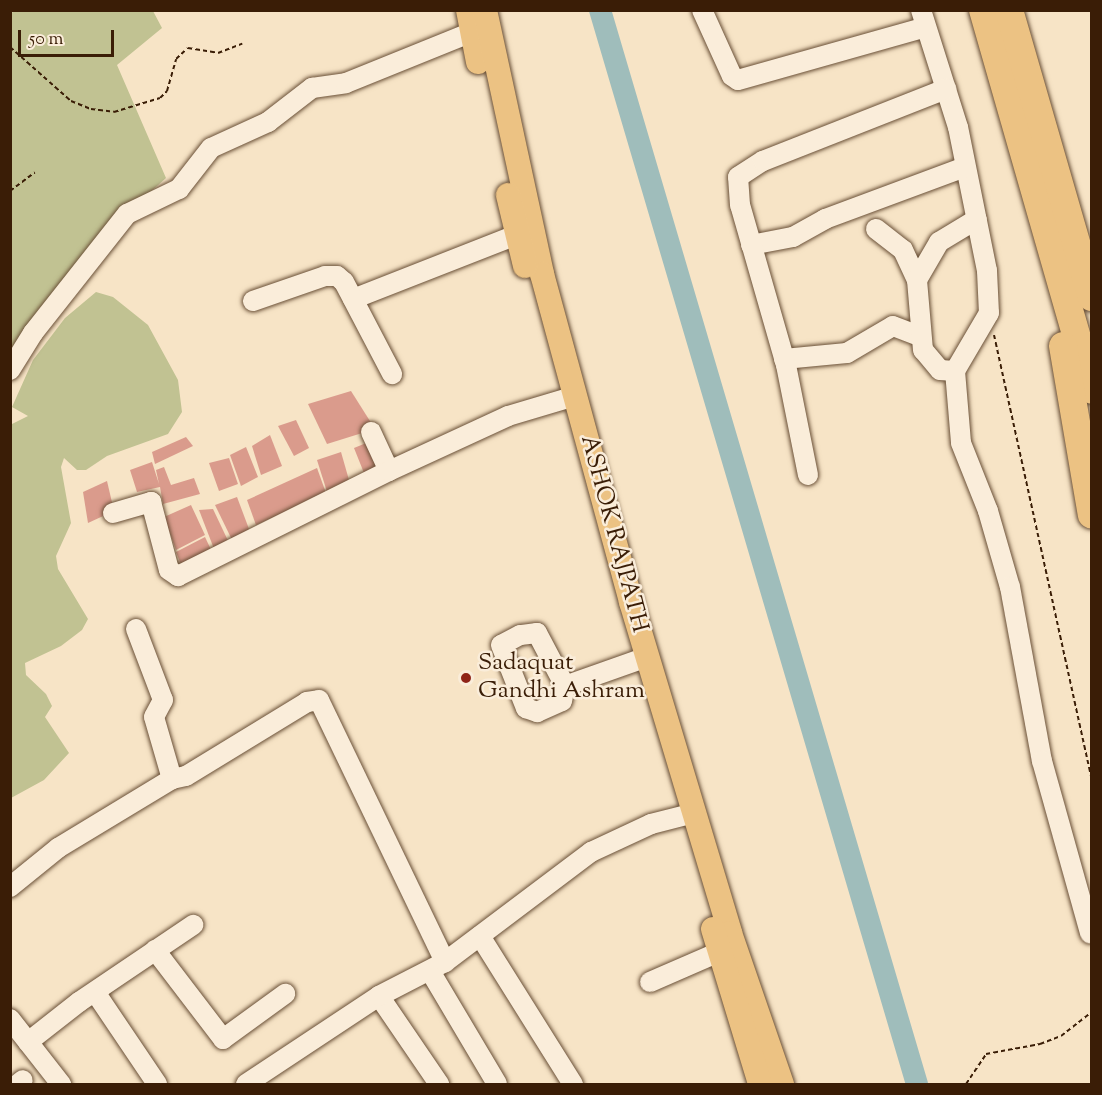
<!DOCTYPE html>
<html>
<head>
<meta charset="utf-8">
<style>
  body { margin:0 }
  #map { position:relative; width:1102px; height:1095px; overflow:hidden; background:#f7e4c6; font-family:"Sorts Mill Goudy",serif }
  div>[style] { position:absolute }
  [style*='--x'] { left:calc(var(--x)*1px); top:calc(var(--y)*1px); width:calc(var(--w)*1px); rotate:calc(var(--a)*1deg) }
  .green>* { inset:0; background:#c1c292 }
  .river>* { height:22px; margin:-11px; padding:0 11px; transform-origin:11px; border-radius:11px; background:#9fbdbb }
  .building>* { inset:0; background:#da9b8c }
  .path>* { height:2px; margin-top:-1px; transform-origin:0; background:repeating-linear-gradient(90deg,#3a1d06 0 4.5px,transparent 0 7.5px) }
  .roads { filter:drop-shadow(0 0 2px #694f36) drop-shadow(0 0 2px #694f36) }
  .minor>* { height:20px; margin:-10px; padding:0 10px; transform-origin:10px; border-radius:10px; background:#faedda }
  .major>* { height:24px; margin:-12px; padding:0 12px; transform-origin:12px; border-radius:12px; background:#ecc283 }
  .highway>* { height:28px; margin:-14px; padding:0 14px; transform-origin:14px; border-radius:14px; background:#ecc283 }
  .dots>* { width:16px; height:16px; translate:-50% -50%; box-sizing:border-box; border:3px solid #faedda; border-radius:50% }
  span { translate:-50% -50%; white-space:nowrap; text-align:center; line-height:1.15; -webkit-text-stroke:5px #faedda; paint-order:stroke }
  .street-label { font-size:24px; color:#3a1d06 }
  .poi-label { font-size:24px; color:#3a1d06 }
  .left { translate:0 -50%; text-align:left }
  .frame { position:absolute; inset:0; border:12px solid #3a1d06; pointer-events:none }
  .scale { position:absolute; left:18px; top:30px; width:96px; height:27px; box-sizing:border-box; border:3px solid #3a1d06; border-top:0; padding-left:8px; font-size:18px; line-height:21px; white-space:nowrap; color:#3a1d06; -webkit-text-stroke:4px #faedda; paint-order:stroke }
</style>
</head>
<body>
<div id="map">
  <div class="green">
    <div style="clip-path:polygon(17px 10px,153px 11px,162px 28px,117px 65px,166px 178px,112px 226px,11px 359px,11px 13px)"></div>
    <div style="clip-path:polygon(96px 292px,113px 297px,148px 325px,178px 380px,182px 412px,168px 434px,107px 456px,86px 470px,77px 470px,64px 458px,61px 467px,71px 523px,56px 556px,58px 569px,88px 619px,82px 630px,61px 646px,25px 663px,26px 675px,46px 694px,52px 706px,45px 717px,69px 753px,44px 780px,11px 798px,10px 425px,28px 416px,12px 407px,33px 360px,65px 318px)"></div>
  </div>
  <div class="river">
    <div style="--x:600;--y:10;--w:1120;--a:73.56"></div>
  </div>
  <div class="building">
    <div style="clip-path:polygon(351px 391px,375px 429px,327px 444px,308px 404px)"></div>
    <div style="clip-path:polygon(296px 420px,309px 448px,294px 456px,278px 426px)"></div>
    <div style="clip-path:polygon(270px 435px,282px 466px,261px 475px,252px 446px)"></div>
    <div style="clip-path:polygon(186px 437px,193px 446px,155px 464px,152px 452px)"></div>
    <div style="clip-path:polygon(371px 441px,386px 470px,366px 478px,354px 448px)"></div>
    <div style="clip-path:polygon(246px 447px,258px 477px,241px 486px,230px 455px)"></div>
    <div style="clip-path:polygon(341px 452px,351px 487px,328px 495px,317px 460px)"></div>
    <div style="clip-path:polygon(229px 458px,238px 484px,219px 491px,209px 463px)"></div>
    <div style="clip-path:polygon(152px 462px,159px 484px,156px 470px,164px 467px,171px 485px,194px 478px,200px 494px,163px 504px,160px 487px,137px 492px,130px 470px)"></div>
    <div style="clip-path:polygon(317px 468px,326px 493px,256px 525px,247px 500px)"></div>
    <div style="clip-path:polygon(107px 481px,114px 511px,88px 523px,83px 492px)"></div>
    <div style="clip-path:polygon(237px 497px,252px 537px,235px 546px,215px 505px)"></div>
    <div style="clip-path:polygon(191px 505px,205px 535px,176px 550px,164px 517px)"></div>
    <div style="clip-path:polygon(213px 509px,231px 547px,216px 554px,199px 510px)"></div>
    <div style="clip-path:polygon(205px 537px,214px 556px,184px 572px,176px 552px)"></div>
  </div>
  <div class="path">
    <div style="--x:10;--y:47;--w:81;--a:41.5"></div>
    <div style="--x:71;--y:101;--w:22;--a:22"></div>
    <div style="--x:91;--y:109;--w:23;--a:7"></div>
    <div style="--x:114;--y:112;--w:48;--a:-16.9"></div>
    <div style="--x:160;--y:98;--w:10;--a:-45"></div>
    <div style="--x:167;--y:91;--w:33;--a:-74"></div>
    <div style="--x:176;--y:59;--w:16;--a:-43"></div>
    <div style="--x:188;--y:48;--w:30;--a:9"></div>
    <div style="--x:218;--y:53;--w:26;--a:-21"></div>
    <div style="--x:10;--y:191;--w:31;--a:-37"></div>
    <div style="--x:994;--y:335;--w:456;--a:77.6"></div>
    <div style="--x:966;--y:1084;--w:36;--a:-56"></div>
    <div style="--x:986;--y:1054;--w:55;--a:-10.5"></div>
    <div style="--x:1040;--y:1044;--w:22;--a:-21"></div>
    <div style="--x:1061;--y:1036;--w:39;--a:-38"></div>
  </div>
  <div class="roads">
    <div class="minor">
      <div style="--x:702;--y:10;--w:72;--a:65.6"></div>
      <div style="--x:732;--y:76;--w:7;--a:34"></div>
      <div style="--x:738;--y:80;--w:195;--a:-15.7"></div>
      <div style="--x:921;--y:10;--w:123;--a:72.5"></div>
      <div style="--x:958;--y:127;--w:147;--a:78.6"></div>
      <div style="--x:987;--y:271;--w:42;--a:87.3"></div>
      <div style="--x:989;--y:313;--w:67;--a:120.4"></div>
      <div style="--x:955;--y:371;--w:72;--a:85.2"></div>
      <div style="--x:961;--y:443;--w:73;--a:68.3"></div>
      <div style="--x:988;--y:511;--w:79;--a:73.9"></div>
      <div style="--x:1010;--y:587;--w:177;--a:79.6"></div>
      <div style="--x:1042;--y:761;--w:179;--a:74.4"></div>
      <div style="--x:876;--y:229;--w:34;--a:38"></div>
      <div style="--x:903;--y:250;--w:33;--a:65"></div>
      <div style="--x:751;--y:245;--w:43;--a:-10.8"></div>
      <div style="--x:793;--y:237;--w:37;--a:-29"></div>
      <div style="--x:825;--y:219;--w:149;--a:-20.4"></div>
      <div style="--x:353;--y:299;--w:175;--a:-21.4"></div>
      <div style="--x:516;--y:235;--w:14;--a:-8"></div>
      <div style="--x:253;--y:301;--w:76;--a:-19.1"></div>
      <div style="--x:325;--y:276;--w:12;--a:0"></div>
      <div style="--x:337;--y:276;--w:9;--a:41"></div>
      <div style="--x:344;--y:282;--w:104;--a:62.4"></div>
      <div style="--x:784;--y:359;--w:63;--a:-5.4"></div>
      <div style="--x:847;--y:353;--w:53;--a:-30.4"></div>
      <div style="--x:893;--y:326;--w:30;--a:21"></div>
      <div style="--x:10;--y:370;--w:44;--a:-58.1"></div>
      <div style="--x:33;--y:333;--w:152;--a:-51.7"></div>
      <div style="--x:127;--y:214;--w:58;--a:-25.7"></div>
      <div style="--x:179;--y:189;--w:52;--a:-52"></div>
      <div style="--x:211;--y:148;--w:63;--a:-24.5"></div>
      <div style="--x:268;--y:122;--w:56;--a:-37.7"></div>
      <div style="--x:312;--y:88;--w:34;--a:-8"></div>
      <div style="--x:346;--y:83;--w:136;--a:-22"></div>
      <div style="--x:955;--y:371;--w:15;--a:-176"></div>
      <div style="--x:940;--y:370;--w:26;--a:-130"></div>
      <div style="--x:923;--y:350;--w:70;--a:-94.9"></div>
      <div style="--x:917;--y:280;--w:44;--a:-59.9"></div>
      <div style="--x:939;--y:242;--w:44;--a:-31.2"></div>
      <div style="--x:371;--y:432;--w:43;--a:65.2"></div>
      <div style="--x:808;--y:475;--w:112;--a:-101.3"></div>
      <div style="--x:786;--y:365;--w:166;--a:-106"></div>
      <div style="--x:740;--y:205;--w:28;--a:-94"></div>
      <div style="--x:738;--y:177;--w:30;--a:-33"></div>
      <div style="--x:763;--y:161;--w:197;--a:-21.5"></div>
      <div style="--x:113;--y:513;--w:40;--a:-16"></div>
      <div style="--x:151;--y:502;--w:70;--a:75.2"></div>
      <div style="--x:169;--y:570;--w:11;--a:34"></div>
      <div style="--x:178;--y:576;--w:236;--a:-26.5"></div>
      <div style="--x:389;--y:471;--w:131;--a:-24.8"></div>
      <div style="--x:508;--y:416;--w:70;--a:-16.6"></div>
      <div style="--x:136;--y:629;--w:76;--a:69.2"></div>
      <div style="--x:163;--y:700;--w:19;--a:118"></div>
      <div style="--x:154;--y:717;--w:65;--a:73.8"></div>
      <div style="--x:565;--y:686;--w:60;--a:-117.8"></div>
      <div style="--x:537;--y:633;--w:17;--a:173"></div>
      <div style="--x:520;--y:635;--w:21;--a:152"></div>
      <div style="--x:501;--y:645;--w:68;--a:68.4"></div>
      <div style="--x:526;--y:708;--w:12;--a:20"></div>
      <div style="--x:537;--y:712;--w:27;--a:-24"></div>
      <div style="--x:562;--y:701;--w:15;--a:-79"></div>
      <div style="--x:565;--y:686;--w:87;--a:-19.5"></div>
      <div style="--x:10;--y:887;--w:62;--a:-39.1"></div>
      <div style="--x:58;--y:848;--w:133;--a:-31.2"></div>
      <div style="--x:172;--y:779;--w:14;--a:-12"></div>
      <div style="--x:186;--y:776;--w:142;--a:-31.4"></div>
      <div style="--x:307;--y:702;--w:12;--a:-9"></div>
      <div style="--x:319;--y:700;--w:291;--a:64.3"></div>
      <div style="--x:480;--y:936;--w:175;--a:57.9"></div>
      <div style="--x:155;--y:950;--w:112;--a:52.6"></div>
      <div style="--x:223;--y:1039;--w:77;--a:-36"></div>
      <div style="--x:430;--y:971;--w:131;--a:59.3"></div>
      <div style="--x:650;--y:982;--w:75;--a:-23.5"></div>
      <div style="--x:95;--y:992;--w:111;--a:56"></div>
      <div style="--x:379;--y:996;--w:107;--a:55.7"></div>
      <div style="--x:10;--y:1019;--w:83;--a:51.9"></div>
      <div style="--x:28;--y:1042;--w:65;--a:-38.1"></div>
      <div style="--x:79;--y:1002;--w:138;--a:-34"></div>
      <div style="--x:18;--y:1084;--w:6;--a:-39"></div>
      <div style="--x:246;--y:1084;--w:159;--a:-33.5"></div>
      <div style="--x:379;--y:996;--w:74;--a:-27.3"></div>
      <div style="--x:445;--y:962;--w:183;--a:-37"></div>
      <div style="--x:591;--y:852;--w:66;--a:-25"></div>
      <div style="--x:651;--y:824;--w:44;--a:-14.3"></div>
    </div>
    <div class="major">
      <div style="--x:468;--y:10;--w:53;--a:79.1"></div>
      <div style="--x:485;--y:10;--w:270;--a:77.8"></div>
      <div style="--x:542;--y:274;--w:340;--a:74.8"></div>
      <div style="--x:631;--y:602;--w:345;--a:73.3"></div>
      <div style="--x:730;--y:933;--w:160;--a:71"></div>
      <div style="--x:508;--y:195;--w:73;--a:76.5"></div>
      <div style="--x:713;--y:929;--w:162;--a:73.1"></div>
    </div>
    <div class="highway">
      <div style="--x:983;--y:10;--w:395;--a:74"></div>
      <div style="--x:1009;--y:10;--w:299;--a:73.9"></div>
      <div style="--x:1063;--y:346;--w:171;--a:80.3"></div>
    </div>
  </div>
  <div class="dots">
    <div style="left:466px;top:678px;background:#8f2418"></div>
  </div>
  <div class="street-label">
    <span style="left:613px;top:534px;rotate:75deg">ASHOK RAJPATH</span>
  </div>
  <div class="poi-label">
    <span class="left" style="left:478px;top:678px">Sadaquat<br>Gandhi Ashram</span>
  </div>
  <div class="frame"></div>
  <div class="scale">50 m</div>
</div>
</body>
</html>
